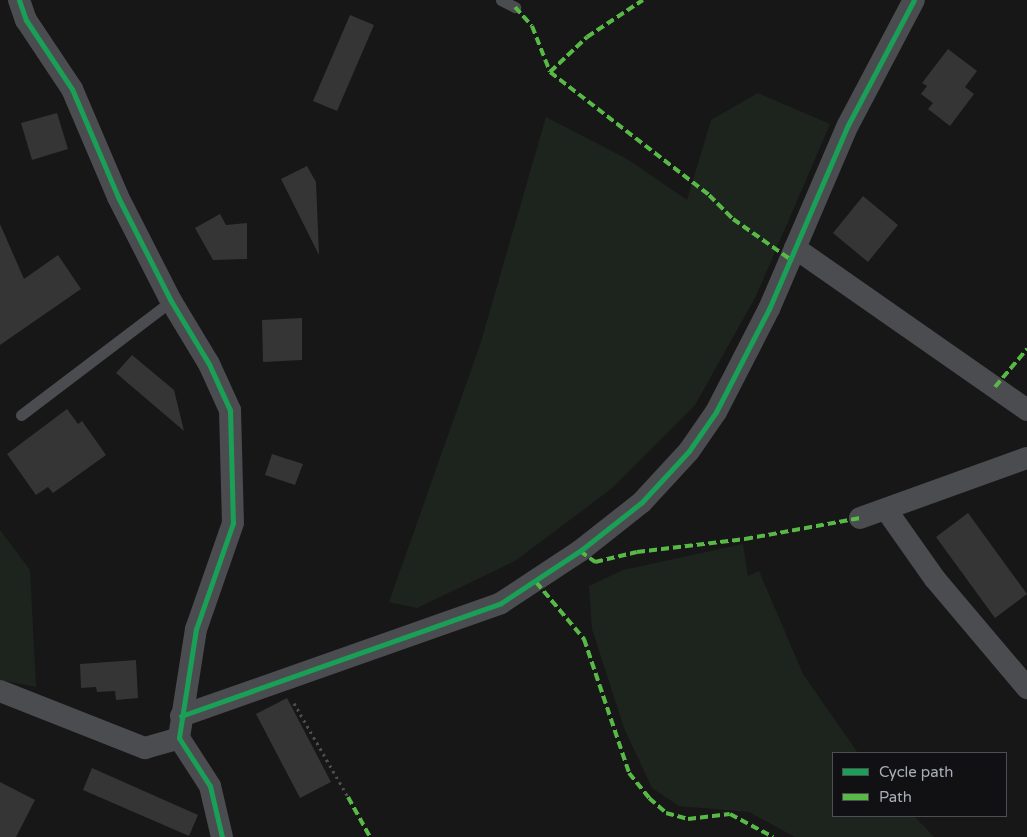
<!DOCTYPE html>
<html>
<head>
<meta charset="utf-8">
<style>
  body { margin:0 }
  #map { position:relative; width:1027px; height:837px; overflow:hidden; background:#171717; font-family:"Varela Round",sans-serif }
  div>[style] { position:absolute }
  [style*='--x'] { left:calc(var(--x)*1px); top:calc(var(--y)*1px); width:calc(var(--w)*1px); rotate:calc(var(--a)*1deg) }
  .green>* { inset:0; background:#1d241e }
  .building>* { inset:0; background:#353536 }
  .path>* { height:3px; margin-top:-1.5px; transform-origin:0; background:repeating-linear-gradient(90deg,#4d4e52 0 2.5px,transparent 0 6.5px) }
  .lane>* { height:11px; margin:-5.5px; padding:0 5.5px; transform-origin:5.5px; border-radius:5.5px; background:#4b4c50 }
  .street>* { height:22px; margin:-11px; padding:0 11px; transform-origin:11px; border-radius:11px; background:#4b4c50 }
  .quiet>* { height:4px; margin-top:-2px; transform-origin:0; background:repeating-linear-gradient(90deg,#58b947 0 8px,transparent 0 12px) }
  .cycleway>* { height:5px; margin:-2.5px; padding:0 2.5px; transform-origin:2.5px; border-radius:2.5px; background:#1a9f57 }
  span { translate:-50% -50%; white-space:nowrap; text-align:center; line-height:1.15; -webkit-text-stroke:4px #111113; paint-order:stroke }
  .legend { position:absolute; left:832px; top:752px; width:175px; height:65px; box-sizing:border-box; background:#111113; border:1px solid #4d4f55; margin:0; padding:6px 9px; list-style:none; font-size:15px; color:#a8adb8 }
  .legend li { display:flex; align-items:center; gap:10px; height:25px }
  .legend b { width:25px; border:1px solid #4d4f55 }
</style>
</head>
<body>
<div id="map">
  <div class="green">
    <div style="clip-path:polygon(758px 93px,830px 124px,756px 296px,695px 405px,611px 489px,515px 561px,417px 608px,389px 602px,480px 345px,546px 117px,627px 159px,687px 200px,711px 120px)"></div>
    <div style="clip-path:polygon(0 530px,30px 570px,36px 687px,0 680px)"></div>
    <div style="clip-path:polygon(743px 544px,748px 576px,759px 571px,803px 674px,858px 753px,833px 753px,833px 816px,914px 816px,934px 837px,795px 837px,749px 812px,679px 806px,652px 788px,624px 728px,592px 629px,589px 586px,623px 570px)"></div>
  </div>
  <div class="building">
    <div style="clip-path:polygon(350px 15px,374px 25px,337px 111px,313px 101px)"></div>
    <div style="clip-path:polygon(948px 49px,977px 71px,965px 87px,974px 94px,950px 126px,928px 109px,933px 103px,921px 94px,927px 86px,922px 83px)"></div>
    <div style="clip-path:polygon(57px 113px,68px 149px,32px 160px,21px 123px)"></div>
    <div style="clip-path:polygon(307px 166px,316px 182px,319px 255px,281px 179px)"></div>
    <div style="clip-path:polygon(863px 196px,898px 225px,868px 262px,833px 233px)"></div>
    <div style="clip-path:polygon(220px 214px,226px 225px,247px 223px,247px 259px,213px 260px,195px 228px)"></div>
    <div style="clip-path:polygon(0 224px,24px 279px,58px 255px,81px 289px,0 345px)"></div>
    <div style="clip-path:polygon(302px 318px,302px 360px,263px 362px,262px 320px)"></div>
    <div style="clip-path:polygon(132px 355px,174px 390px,184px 431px,116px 373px)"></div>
    <div style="clip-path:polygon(67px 409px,78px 424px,82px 421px,106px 455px,53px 493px,48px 487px,36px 495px,7px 454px)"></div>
    <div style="clip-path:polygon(272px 454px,303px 464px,295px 485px,265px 475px)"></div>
    <div style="clip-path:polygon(968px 513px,1027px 594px,995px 618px,936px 537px)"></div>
    <div style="clip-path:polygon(136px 660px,138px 698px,116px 700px,115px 691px,97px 692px,96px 687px,81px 688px,80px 664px)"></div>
    <div style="clip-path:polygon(287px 698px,331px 782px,300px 798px,256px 714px)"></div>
    <div style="clip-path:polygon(92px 768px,198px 815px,189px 836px,83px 790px)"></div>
    <div style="clip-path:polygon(0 782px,35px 800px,16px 837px,0 837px)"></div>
  </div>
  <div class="path">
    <div style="--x:294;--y:703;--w:108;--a:60.1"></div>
  </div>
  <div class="lane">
    <div style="--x:501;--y:0;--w:16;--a:27"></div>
    <div style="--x:21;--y:415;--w:188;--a:-37.2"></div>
  </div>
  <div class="street">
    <div style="--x:19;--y:0;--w:21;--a:71"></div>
    <div style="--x:26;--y:20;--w:83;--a:56.3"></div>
    <div style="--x:72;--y:89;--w:117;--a:66.9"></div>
    <div style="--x:118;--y:197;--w:117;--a:63"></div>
    <div style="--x:171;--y:301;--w:74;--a:58.9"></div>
    <div style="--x:209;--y:364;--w:51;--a:65.5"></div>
    <div style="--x:230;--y:410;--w:113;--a:88.5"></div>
    <div style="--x:233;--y:523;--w:112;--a:109.2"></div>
    <div style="--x:196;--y:629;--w:110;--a:98.9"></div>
    <div style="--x:179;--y:738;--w:57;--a:57.1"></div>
    <div style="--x:210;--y:786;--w:52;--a:76.8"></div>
    <div style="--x:795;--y:248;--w:283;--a:34.9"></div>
    <div style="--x:887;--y:511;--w:83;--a:54.8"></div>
    <div style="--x:935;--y:579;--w:143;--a:49.8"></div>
    <div style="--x:860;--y:518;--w:177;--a:-19.8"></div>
    <div style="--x:0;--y:691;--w:156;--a:21.5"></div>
    <div style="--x:145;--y:748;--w:35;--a:-16"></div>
    <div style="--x:181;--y:716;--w:339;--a:-19.4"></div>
    <div style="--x:501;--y:603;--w:95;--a:-33.4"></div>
    <div style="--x:580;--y:551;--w:79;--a:-38.3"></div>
    <div style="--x:642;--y:502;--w:69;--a:-47.3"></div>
    <div style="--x:689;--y:451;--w:47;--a:-55.3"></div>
    <div style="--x:716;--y:412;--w:116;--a:-62.8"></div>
    <div style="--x:769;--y:309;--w:200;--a:-66.8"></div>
    <div style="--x:848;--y:125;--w:141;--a:-62.2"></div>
  </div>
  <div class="quiet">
    <div style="--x:515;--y:7;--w:25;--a:48"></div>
    <div style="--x:532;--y:26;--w:49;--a:68.6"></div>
    <div style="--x:550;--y:72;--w:201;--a:37.7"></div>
    <div style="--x:709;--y:195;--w:34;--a:45"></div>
    <div style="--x:733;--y:219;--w:70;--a:35.1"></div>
    <div style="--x:550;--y:72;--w:51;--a:-43.4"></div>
    <div style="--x:587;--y:37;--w:67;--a:-33.5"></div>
    <div style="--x:995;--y:387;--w:50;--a:-49.9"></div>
    <div style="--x:580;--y:551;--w:19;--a:36"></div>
    <div style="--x:595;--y:562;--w:43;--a:-13.4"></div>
    <div style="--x:637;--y:552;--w:109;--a:-6.9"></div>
    <div style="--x:745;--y:539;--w:117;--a:-10.3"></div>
    <div style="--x:536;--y:582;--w:75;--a:49.9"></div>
    <div style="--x:584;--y:639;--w:141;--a:71.4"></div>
    <div style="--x:629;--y:773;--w:32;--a:51"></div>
    <div style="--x:649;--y:798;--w:23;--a:41"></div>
    <div style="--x:666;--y:813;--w:23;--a:15"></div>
    <div style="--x:688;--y:819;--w:42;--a:-6.8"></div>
    <div style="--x:730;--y:814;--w:49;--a:28.1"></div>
    <div style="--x:348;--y:797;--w:46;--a:61.2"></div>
  </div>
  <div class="cycleway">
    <div style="--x:19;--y:0;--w:21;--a:71"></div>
    <div style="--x:26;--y:20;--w:83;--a:56.3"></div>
    <div style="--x:72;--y:89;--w:117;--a:66.9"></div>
    <div style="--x:118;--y:197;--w:117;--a:63"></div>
    <div style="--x:171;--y:301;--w:74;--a:58.9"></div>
    <div style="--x:209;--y:364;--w:51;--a:65.5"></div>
    <div style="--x:230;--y:410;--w:113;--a:88.5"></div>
    <div style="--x:233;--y:523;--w:112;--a:109.2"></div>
    <div style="--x:196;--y:629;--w:110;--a:98.9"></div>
    <div style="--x:179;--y:738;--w:57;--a:57.1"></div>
    <div style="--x:210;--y:786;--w:52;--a:76.8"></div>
    <div style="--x:181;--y:716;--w:339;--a:-19.4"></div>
    <div style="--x:501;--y:603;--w:95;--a:-33.4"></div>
    <div style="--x:580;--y:551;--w:79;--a:-38.3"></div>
    <div style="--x:642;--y:502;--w:69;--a:-47.3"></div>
    <div style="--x:689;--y:451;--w:47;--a:-55.3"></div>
    <div style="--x:716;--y:412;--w:116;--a:-62.8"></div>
    <div style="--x:769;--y:309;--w:200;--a:-66.8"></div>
    <div style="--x:848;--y:125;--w:141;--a:-62.2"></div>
  </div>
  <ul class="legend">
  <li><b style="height:6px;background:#1a9f57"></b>Cycle path</li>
  <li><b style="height:6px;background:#58b947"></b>Path</li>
  </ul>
</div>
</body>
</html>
